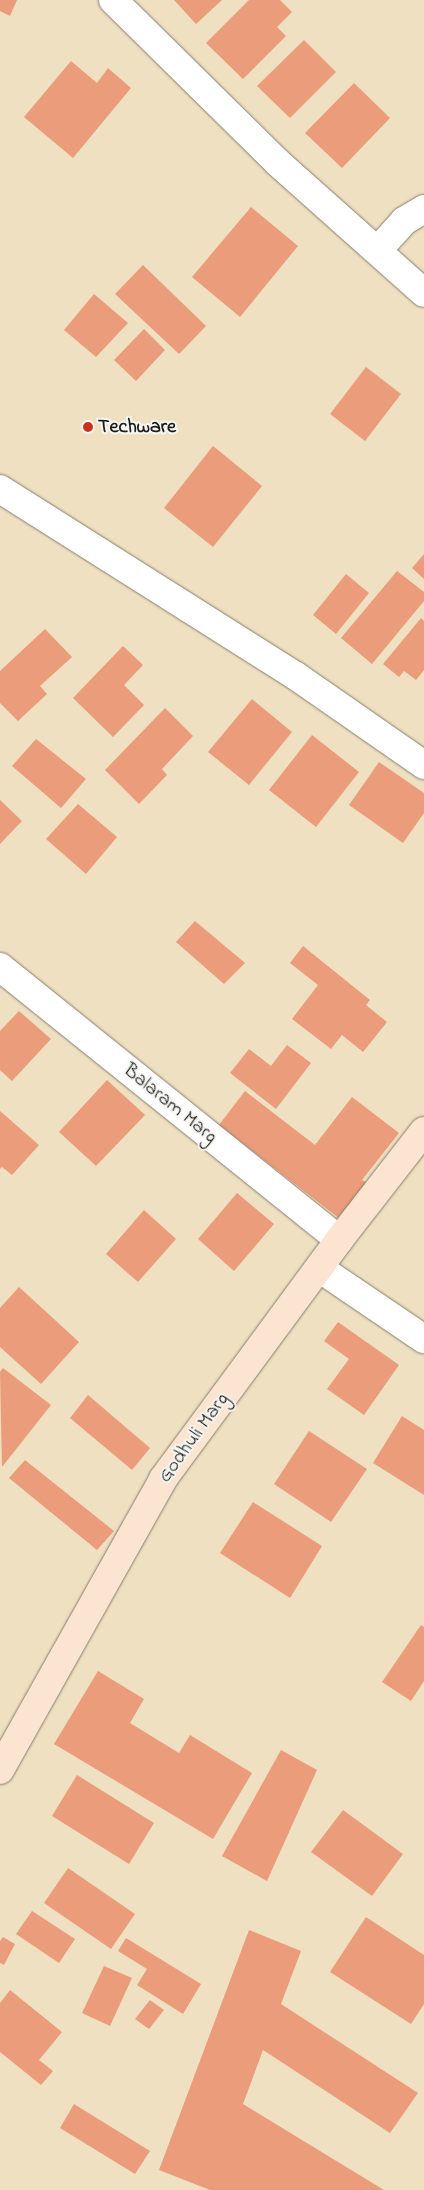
<!DOCTYPE html>
<html>
<head>
<meta charset="utf-8">
<style>
  body { margin:0 }
  #map { position:relative; width:424px; height:2190px; overflow:hidden; background:#efe0c1; font-family:"Indie Flower",sans-serif }
  div>[style] { position:absolute }
  [style*='--x'] { left:calc(var(--x)*1px); top:calc(var(--y)*1px); width:calc(var(--w)*1px); rotate:calc(var(--a)*1deg) }
  .building>* { inset:0; background:#eb9c7a }
  .roads { filter:drop-shadow(0 0 1px #867e6e) drop-shadow(0 0 1px #867e6e) }
  .street>* { height:28px; margin:-14px; padding:0 14px; transform-origin:14px; border-radius:14px; background:#fff }
  .secondary>* { height:28px; margin:-14px; padding:0 14px; transform-origin:14px; border-radius:14px; background:#fce5d0 }
  .dots>* { width:14px; height:14px; translate:-50% -50%; box-sizing:border-box; border:2px solid #f6f6f2; border-radius:50% }
  span { translate:-50% -50%; white-space:nowrap; text-align:center; line-height:1.15; -webkit-text-stroke:4px #f6f6f2; paint-order:stroke }
  .poi-label { font-size:20px; color:#1c1c1c; font-weight:700 }
  .left { translate:0 -50%; text-align:left }
  .street-label { font-size:20px; color:#1c1c1c }
</style>
</head>
<body>
<div id="map">
  <div class="building">
    <div style="clip-path:polygon(0 0,17px 0,10px 16px,0 11px)"></div>
    <div style="clip-path:polygon(174px 0,222px 0,196px 24px)"></div>
    <div style="clip-path:polygon(249px 0,280px 0,292px 12px,277px 27px,286px 36px,243px 79px,206px 43px)"></div>
    <div style="clip-path:polygon(304px 40px,336px 72px,290px 118px,257px 86px)"></div>
    <div style="clip-path:polygon(71px 61px,97px 83px,108px 68px,131px 88px,73px 158px,24px 117px)"></div>
    <div style="clip-path:polygon(354px 83px,390px 118px,342px 168px,305px 133px)"></div>
    <div style="clip-path:polygon(251px 207px,298px 246px,240px 317px,192px 277px)"></div>
    <div style="clip-path:polygon(143px 265px,206px 326px,179px 354px,115px 294px)"></div>
    <div style="clip-path:polygon(94px 294px,128px 323px,96px 357px,64px 330px)"></div>
    <div style="clip-path:polygon(144px 329px,165px 350px,136px 381px,114px 360px)"></div>
    <div style="clip-path:polygon(366px 367px,401px 394px,365px 441px,330px 414px)"></div>
    <div style="clip-path:polygon(213px 446px,262px 486px,213px 547px,164px 508px)"></div>
    <div style="clip-path:polygon(424px 554px,424px 579px,412px 568px)"></div>
    <div style="clip-path:polygon(397px 571px,424px 592px,424px 601px,372px 664px,341px 638px)"></div>
    <div style="clip-path:polygon(346px 574px,369px 593px,336px 634px,313px 615px)"></div>
    <div style="clip-path:polygon(421px 618px,424px 621px,424px 670px,416px 680px,404px 671px,399px 677px,383px 664px)"></div>
    <div style="clip-path:polygon(45px 629px,72px 657px,40px 686px,47px 694px,18px 721px,0 703px,0 671px)"></div>
    <div style="clip-path:polygon(123px 646px,143px 665px,124px 685px,144px 705px,113px 737px,73px 698px)"></div>
    <div style="clip-path:polygon(252px 699px,292px 732px,249px 785px,208px 752px)"></div>
    <div style="clip-path:polygon(165px 708px,193px 736px,162px 769px,167px 775px,139px 804px,105px 770px)"></div>
    <div style="clip-path:polygon(312px 735px,359px 772px,316px 827px,269px 790px)"></div>
    <div style="clip-path:polygon(36px 739px,86px 779px,61px 808px,12px 766px)"></div>
    <div style="clip-path:polygon(379px 762px,424px 793px,424px 813px,403px 843px,349px 805px)"></div>
    <div style="clip-path:polygon(0 800px,22px 821px,0 844px)"></div>
    <div style="clip-path:polygon(78px 804px,117px 837px,86px 874px,46px 839px)"></div>
    <div style="clip-path:polygon(195px 921px,245px 963px,224px 984px,176px 942px)"></div>
    <div style="clip-path:polygon(303px 946px,370px 1000px,366px 1005px,387px 1022px,363px 1052px,342px 1035px,331px 1049px,292px 1019px,318px 985px,290px 963px)"></div>
    <div style="clip-path:polygon(19px 1011px,51px 1039px,12px 1081px,0 1070px,0 1031px)"></div>
    <div style="clip-path:polygon(287px 1045px,311px 1063px,276px 1109px,230px 1073px,249px 1049px,271px 1066px)"></div>
    <div style="clip-path:polygon(107px 1080px,145px 1115px,96px 1166px,59px 1132px)"></div>
    <div style="clip-path:polygon(245px 1091px,315px 1145px,352px 1097px,399px 1133px,362px 1180px,368px 1183px,340px 1219px,219px 1125px)"></div>
    <div style="clip-path:polygon(0 1111px,39px 1145px,12px 1175px,2px 1167px,0 1169px)"></div>
    <div style="clip-path:polygon(237px 1193px,274px 1224px,234px 1271px,198px 1239px)"></div>
    <div style="clip-path:polygon(144px 1210px,176px 1239px,138px 1282px,106px 1254px)"></div>
    <div style="clip-path:polygon(19px 1287px,79px 1342px,41px 1384px,0 1347px,0 1308px)"></div>
    <div style="clip-path:polygon(338px 1322px,399px 1365px,364px 1415px,327px 1389px,349px 1359px,324px 1341px)"></div>
    <div style="clip-path:polygon(3px 1368px,51px 1405px,2px 1467px,0 1372px)"></div>
    <div style="clip-path:polygon(88px 1395px,150px 1448px,132px 1470px,70px 1418px)"></div>
    <div style="clip-path:polygon(402px 1416px,424px 1430px,424px 1495px,373px 1463px)"></div>
    <div style="clip-path:polygon(309px 1431px,367px 1469px,331px 1522px,274px 1484px)"></div>
    <div style="clip-path:polygon(25px 1460px,114px 1531px,97px 1550px,9px 1478px)"></div>
    <div style="clip-path:polygon(253px 1502px,322px 1546px,290px 1598px,220px 1553px)"></div>
    <div style="clip-path:polygon(421px 1625px,424px 1627px,424px 1681px,411px 1701px,382px 1682px)"></div>
    <div style="clip-path:polygon(98px 1671px,144px 1699px,130px 1723px,179px 1753px,190px 1735px,252px 1773px,213px 1839px,54px 1744px)"></div>
    <div style="clip-path:polygon(281px 1750px,317px 1770px,267px 1881px,222px 1856px)"></div>
    <div style="clip-path:polygon(77px 1775px,154px 1823px,129px 1864px,52px 1816px)"></div>
    <div style="clip-path:polygon(343px 1810px,403px 1854px,372px 1896px,311px 1852px)"></div>
    <div style="clip-path:polygon(68px 1868px,135px 1914px,111px 1949px,44px 1903px)"></div>
    <div style="clip-path:polygon(32px 1911px,75px 1939px,59px 1963px,16px 1934px)"></div>
    <div style="clip-path:polygon(366px 1917px,424px 1955px,424px 2004px,411px 2024px,330px 1972px)"></div>
    <div style="clip-path:polygon(249px 1930px,301px 1951px,281px 2004px,418px 2093px,390px 2133px,263px 2050px,243px 2104px,384px 2190px,210px 2190px,159px 2170px)"></div>
    <div style="clip-path:polygon(3px 1937px,15px 1944px,4px 1965px,0 1963px,0 1941px)"></div>
    <div style="clip-path:polygon(126px 1938px,201px 1984px,183px 2014px,137px 1985px,147px 1969px,118px 1951px)"></div>
    <div style="clip-path:polygon(104px 1966px,132px 1978px,110px 2026px,82px 2013px)"></div>
    <div style="clip-path:polygon(10px 1990px,62px 2032px,39px 2060px,53px 2071px,41px 2085px,0 2052px,0 2003px)"></div>
    <div style="clip-path:polygon(150px 2000px,164px 2010px,149px 2029px,135px 2019px)"></div>
    <div style="clip-path:polygon(74px 2104px,150px 2151px,135px 2174px,60px 2128px)"></div>
  </div>
  <div class="roads">
    <div class="street">
      <div style="--x:113;--y:0;--w:229;--a:44.6"></div>
      <div style="--x:276;--y:161;--w:198;--a:41.7"></div>
      <div style="--x:378;--y:250;--w:39;--a:-48"></div>
      <div style="--x:404;--y:221;--w:23;--a:-31"></div>
      <div style="--x:0;--y:489;--w:350;--a:32.3"></div>
      <div style="--x:296;--y:676;--w:156;--a:34.8"></div>
      <div style="--x:0;--y:967;--w:435;--a:38.8"></div>
      <div style="--x:319;--y:1268;--w:127;--a:34.1"></div>
    </div>
    <div class="secondary">
      <div style="--x:0;--y:1770;--w:334;--a:-60.7"></div>
      <div style="--x:163;--y:1479;--w:297;--a:-53.6"></div>
      <div style="--x:339;--y:1240;--w:138;--a:-52.1"></div>
    </div>
  </div>
  <div class="dots">
    <div style="left:88px;top:427px;background:#c8321e"></div>
  </div>
  <div class="poi-label">
    <span class="left" style="left:98px;top:427px">Techware</span>
  </div>
  <div class="street-label">
    <span style="left:170px;top:1104px;rotate:39deg">Balaram Marg</span>
    <span style="left:194px;top:1438px;rotate:-54deg">Godhuli Marg</span>
  </div>
</div>
</body>
</html>
